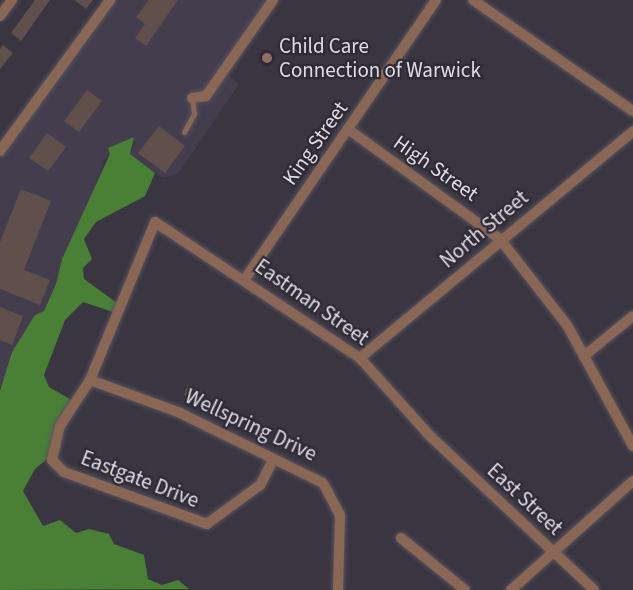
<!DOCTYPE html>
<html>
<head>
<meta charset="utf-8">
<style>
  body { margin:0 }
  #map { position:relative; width:633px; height:590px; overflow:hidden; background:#393541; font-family:"Source Sans 3",sans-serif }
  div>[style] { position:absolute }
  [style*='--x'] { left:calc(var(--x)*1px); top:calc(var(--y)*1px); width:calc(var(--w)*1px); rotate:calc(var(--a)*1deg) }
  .built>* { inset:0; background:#433d4e }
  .forest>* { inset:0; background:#498036 }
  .building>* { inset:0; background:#5f504c }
  .roads { filter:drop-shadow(0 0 2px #57535e) drop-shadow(0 0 2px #57535e) }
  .service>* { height:5px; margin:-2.5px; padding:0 2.5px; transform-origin:2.5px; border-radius:2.5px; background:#8a6654 }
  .minor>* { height:10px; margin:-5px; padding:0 5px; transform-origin:5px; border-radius:5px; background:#8a6654 }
  .dots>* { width:16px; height:16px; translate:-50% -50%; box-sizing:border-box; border:3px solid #2f2b36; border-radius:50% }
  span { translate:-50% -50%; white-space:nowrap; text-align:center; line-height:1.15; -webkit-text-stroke:4.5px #2f2b36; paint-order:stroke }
  .poi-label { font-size:21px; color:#dfdde4 }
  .left { translate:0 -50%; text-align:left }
  .street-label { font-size:21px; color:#dfdde4 }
</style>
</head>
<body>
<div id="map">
  <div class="built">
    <div style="clip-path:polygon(110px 0,273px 0,224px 71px,239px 84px,178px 174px,162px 178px,130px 154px,137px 140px,103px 161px,102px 175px,62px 259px,56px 284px,44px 311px,12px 352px,0 391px,0 152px)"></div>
  </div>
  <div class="forest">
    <div style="clip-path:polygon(134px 137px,130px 154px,155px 173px,145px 196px,96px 222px,84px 239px,92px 259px,83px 268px,84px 279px,117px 303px,113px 312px,83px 302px,65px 320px,44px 375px,49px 387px,75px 402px,52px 455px,35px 469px,23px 491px,43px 526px,60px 520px,76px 533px,89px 529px,109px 534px,114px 544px,144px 555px,148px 579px,162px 585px,178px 580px,189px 589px,0 590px,0 391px,12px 352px,35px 315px,44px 311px,56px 284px,62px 259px,110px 154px,108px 148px)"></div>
  </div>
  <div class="building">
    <div style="clip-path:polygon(35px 0,50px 0,21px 41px,11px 33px)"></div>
    <div style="clip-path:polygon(74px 0,93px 0,86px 9px)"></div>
    <div style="clip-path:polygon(149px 0,178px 0,146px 46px,135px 38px,145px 24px,136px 17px)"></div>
    <div style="clip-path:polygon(3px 45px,13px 53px,0 69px,0 49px)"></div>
    <div style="clip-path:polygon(87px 90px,102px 101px,79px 132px,64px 121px)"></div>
    <div style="clip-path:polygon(159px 126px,185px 146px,165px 173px,138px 153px)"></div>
    <div style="clip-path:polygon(47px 133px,66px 147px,48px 171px,29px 158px)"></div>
    <div style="clip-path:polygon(21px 189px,51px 201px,24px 270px,50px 280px,40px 305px,0 289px,0 242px)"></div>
    <div style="clip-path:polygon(0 307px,23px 316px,12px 345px,0 340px)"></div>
    <div style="clip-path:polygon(188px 385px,203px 392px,199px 402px,184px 395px)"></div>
  </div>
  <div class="roads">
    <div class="service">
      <div style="--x:184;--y:132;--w:21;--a:-61"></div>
      <div style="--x:194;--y:114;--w:16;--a:-97"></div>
    </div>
    <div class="minor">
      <div style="--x:473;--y:0;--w:195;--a:34.8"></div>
      <div style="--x:0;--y:16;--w:20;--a:-53"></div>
      <div style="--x:192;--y:98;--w:14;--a:-8"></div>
      <div style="--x:206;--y:96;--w:117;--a:-55.1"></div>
      <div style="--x:348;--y:129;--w:188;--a:35.9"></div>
      <div style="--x:500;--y:239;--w:109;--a:52.1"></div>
      <div style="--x:567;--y:325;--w:138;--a:61.4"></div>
      <div style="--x:0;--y:151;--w:187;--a:-53.9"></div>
      <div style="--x:245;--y:279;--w:338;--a:-55.6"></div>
      <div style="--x:584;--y:356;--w:63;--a:-39.2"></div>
      <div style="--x:360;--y:358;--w:355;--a:-39.7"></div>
      <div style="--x:90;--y:380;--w:94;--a:20"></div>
      <div style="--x:178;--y:412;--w:161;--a:26.1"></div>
      <div style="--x:323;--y:483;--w:36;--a:62"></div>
      <div style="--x:340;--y:515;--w:75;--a:91.5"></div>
      <div style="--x:273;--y:460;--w:28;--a:117"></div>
      <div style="--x:260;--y:485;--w:66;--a:143.7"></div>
      <div style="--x:207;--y:524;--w:152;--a:-160"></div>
      <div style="--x:64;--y:472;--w:17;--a:-135"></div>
      <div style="--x:52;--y:460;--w:35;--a:-77"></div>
      <div style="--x:60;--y:426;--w:55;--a:-56.9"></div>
      <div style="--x:90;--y:380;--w:171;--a:-67.6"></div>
      <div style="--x:155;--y:222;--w:246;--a:33.6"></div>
      <div style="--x:360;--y:358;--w:103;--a:48.1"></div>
      <div style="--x:429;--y:435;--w:226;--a:43.2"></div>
      <div style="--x:401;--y:538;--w:82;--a:39.1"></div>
      <div style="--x:511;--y:590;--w:164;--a:-41.8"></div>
    </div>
  </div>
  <div class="dots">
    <div style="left:267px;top:58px;background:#8d6e63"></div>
  </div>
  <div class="poi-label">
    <span class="left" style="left:279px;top:58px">Child Care<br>Connection of Warwick</span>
  </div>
  <div class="street-label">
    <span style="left:315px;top:143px;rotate:-55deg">King Street</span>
    <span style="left:436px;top:168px;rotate:35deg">High Street</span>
    <span style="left:484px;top:229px;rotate:-40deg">North Street</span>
    <span style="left:312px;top:302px;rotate:35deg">Eastman Street</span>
    <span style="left:251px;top:425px;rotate:25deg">Wellspring Drive</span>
    <span style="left:140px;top:479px;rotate:21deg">Eastgate Drive</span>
    <span style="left:525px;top:499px;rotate:43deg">East Street</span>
  </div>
</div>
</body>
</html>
